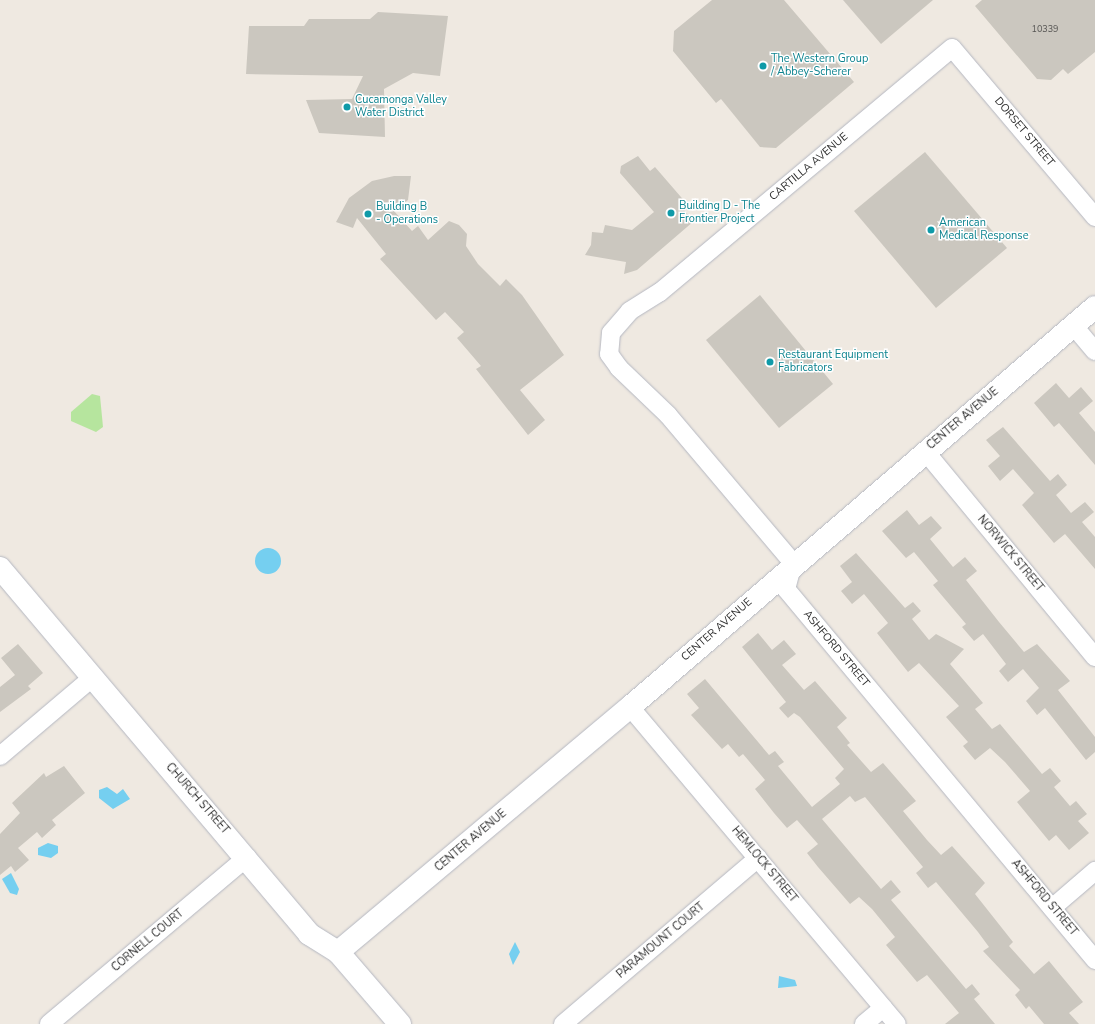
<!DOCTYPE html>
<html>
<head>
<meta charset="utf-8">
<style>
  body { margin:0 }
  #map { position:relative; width:1095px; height:1024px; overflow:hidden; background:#efe9e1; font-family:"Nunito Sans",sans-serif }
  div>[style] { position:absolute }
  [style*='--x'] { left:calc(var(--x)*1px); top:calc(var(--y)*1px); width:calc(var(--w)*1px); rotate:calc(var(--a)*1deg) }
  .green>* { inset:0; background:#b6e59e }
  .water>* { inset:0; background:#75cff0 }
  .round { border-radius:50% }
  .building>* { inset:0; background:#cbc7bf }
  .roads { filter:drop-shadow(0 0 1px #b4b7c1) drop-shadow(0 0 1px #b4b7c1) }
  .street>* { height:18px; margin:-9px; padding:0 9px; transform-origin:9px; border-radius:9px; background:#fff }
  .secondary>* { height:22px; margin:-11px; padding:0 11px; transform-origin:11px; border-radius:11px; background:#fff }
  .dots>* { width:11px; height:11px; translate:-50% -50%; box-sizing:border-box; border:2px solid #fff; border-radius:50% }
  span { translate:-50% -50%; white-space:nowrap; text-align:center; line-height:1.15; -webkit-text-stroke:3px #fff; paint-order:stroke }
  .number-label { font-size:9px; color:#555452 }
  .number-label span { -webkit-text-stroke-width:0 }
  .culture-label { font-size:11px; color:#0d838f }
  .left { translate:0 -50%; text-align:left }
  .street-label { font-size:11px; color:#2e2e2e }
</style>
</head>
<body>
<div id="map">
  <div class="green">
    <div style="clip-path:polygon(92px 394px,100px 396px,103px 427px,96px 432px,71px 421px,71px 412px)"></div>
  </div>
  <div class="water">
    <div class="round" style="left:255px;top:548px;width:26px;height:26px"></div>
    <div style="clip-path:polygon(107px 787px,117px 794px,123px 789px,130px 799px,113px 809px,99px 798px,99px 790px)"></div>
    <div style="clip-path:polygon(48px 843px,58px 846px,58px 853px,51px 858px,38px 855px,38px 848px)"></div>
    <div style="clip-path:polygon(11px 873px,19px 889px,17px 895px,10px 893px,2px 879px)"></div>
    <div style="clip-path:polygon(515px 942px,520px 952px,513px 965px,509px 954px)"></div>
    <div style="clip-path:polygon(779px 976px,795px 980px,797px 986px,778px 988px)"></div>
  </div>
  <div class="building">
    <div style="clip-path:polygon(712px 0,784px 0,854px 82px,776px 148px,760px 147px,721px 99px,716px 103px,673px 51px,674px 31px)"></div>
    <div style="clip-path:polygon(843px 0,933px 0,881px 44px)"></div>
    <div style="clip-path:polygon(982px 0,1095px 0,1095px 52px,1068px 74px,1063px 69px,1051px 80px,1037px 79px,975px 6px)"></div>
    <div style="clip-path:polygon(378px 12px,448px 16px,440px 76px,413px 73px,384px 89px,385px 137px,319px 133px,306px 100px,352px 99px,363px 76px,246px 74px,249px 26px,304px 26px,309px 19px,370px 19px)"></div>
    <div style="clip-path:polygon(925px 152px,1007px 248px,936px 308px,854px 211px)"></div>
    <div style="clip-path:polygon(638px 156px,650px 171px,655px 167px,687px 204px,682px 208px,694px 221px,637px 270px,624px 274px,626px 262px,585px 255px,591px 245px,592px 232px,603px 233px,605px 225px,632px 230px,654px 212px,620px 173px,621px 166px)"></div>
    <div style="clip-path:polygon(394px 176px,411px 176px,408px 200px,394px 211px,412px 231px,418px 226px,428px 240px,449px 221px,459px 225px,467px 234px,466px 246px,478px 264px,500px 286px,506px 279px,522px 295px,564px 355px,520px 390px,545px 420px,528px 435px,476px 369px,481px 366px,457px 338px,464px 332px,445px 312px,436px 320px,380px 259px,386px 254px,357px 218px,353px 228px,336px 222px,349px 198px,372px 181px)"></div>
    <div style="clip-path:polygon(760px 295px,833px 384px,779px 428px,706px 340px)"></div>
    <div style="clip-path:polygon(1056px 383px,1069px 398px,1081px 387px,1093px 401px,1079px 413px,1095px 432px,1095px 465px,1059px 423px,1054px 427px,1034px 403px)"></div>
    <div style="clip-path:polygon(1003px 427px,1050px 481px,1058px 474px,1067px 485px,1056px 495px,1071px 513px,1085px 502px,1094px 512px,1082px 522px,1095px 537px,1095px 569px,1065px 534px,1054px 543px,1022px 505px,1034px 493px,1013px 469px,1000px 481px,988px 466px,1000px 456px,986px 440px)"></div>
    <div style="clip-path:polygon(907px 510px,919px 525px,931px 516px,942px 528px,930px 539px,953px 567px,965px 557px,977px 571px,966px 580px,999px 622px,1024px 652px,1037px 644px,1070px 681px,1058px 690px,1095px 737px,1095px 752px,1086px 760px,1045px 708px,1037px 715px,1026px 701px,1039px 688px,1023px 669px,1008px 682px,999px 671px,1006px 664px,983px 634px,974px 641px,962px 627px,966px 624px,933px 585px,938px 581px,914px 552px,906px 558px,882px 531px)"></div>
    <div style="clip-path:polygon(856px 553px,905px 608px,913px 602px,921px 611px,912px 619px,929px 640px,936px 634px,964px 649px,950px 664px,983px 703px,975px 709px,992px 729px,1000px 724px,1042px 774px,1050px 768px,1061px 781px,1054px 787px,1070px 806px,1076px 801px,1087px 814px,1078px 821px,1089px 833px,1069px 850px,1056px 835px,1049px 841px,1017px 802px,1030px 791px,1005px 762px,990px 748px,975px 760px,963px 746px,968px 742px,946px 717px,959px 706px,919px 663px,908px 672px,877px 633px,888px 623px,864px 594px,852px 604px,841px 591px,852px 582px,840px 566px)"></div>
    <div style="clip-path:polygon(758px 633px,772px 650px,784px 640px,796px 654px,782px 665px,804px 690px,815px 681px,847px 718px,837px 727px,850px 743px,847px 745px,871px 772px,883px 763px,916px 801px,903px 811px,927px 840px,941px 855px,952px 846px,985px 883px,975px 894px,1013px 942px,1009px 946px,1034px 974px,1049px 961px,1063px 978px,1083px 1002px,1069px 1013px,1079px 1024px,1044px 1024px,1029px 1006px,1026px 1009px,1015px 995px,1020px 990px,983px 951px,989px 947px,978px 932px,936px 882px,928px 888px,916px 873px,923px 867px,865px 797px,855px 802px,850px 796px,822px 819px,881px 889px,891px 880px,901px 892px,891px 900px,966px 989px,972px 984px,980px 994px,974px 999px,995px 1024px,945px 1024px,959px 1013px,927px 975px,917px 982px,897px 958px,886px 945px,895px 937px,872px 909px,859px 897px,850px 904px,818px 867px,807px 853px,818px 844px,797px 820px,787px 828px,774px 813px,755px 789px,765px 780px,743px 754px,739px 757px,728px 744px,722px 749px,691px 715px,699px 708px,687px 694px,705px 679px,769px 755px,775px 751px,784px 762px,778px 766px,812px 807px,840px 784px,835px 778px,844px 769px,800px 717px,794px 713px,788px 718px,779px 708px,786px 702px,742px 647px)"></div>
    <div style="clip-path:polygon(18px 644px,43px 673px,28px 686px,31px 689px,0 712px,0 687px,15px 675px,1px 658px)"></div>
    <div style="clip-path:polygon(64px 766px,85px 793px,52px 820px,56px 825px,42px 838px,37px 832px,18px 848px,29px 860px,15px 872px,11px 866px,0 875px,0 834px,20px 813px,12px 803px,44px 773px,46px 777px)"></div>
  </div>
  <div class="roads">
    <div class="street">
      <div style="--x:1095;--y:217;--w:221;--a:-130.2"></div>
      <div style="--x:952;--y:48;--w:381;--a:140.1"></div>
      <div style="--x:660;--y:292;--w:36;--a:148"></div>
      <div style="--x:630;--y:311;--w:29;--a:131"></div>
      <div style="--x:611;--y:333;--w:21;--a:95"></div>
      <div style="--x:609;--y:354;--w:17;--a:54"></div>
      <div style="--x:619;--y:368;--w:68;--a:43.8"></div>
      <div style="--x:668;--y:415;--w:194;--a:49.8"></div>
      <div style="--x:793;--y:563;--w:27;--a:105"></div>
      <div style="--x:786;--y:589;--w:483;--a:50.2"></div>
      <div style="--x:1073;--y:325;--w:34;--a:50"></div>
      <div style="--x:925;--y:451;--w:267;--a:50.5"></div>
      <div style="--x:630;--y:707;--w:414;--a:49.9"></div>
      <div style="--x:0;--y:756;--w:121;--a:-40.3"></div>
      <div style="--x:1052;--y:908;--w:57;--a:-40.7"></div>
      <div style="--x:49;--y:1024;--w:259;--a:-40.1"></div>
      <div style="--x:563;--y:1024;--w:256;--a:-40.4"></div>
      <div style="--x:864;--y:1024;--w:25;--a:-40"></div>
    </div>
    <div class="secondary">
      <div style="--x:0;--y:568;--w:479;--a:49.8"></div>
      <div style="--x:309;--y:934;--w:34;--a:32"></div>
      <div style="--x:338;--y:952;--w:95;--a:49.3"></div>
      <div style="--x:338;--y:952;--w:381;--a:-40"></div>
      <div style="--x:630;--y:707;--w:613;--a:-40.7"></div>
    </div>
  </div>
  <div class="dots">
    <div style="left:763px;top:66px;background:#0f9aa8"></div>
    <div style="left:347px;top:107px;background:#0f9aa8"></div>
    <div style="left:671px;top:213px;background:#0f9aa8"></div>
    <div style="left:368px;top:214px;background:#0f9aa8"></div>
    <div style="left:931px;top:230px;background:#0f9aa8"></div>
    <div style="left:770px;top:362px;background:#0f9aa8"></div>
  </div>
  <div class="number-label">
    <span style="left:1045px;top:29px">10339</span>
  </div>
  <div class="culture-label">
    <span class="left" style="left:771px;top:66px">The Western Group<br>/ Abbey-Scherer</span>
    <span class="left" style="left:355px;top:107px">Cucamonga Valley<br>Water District</span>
    <span class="left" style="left:679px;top:213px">Building D - The<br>Frontier Project</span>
    <span class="left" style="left:376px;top:214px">Building B<br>- Operations</span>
    <span class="left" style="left:939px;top:230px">American<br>Medical Response</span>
    <span class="left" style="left:778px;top:362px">Restaurant Equipment<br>Fabricators</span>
  </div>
  <div class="street-label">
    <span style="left:1024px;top:132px;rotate:50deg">DORSET STREET</span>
    <span style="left:809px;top:167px;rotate:-40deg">CARTILLA AVENUE</span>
    <span style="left:963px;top:419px;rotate:-40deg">CENTER AVENUE</span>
    <span style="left:1010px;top:554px;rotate:50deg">NORWICK STREET</span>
    <span style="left:717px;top:630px;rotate:-41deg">CENTER AVENUE</span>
    <span style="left:836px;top:649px;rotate:50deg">ASHFORD STREET</span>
    <span style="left:197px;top:799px;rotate:49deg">CHURCH STREET</span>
    <span style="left:471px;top:841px;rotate:-40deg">CENTER AVENUE</span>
    <span style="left:764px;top:865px;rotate:50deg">HEMLOCK STREET</span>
    <span style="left:1044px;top:898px;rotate:50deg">ASHFORD STREET</span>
    <span style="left:148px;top:941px;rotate:-40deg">CORNELL COURT</span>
    <span style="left:661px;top:941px;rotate:-40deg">PARAMOUNT COURT</span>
  </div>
</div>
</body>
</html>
